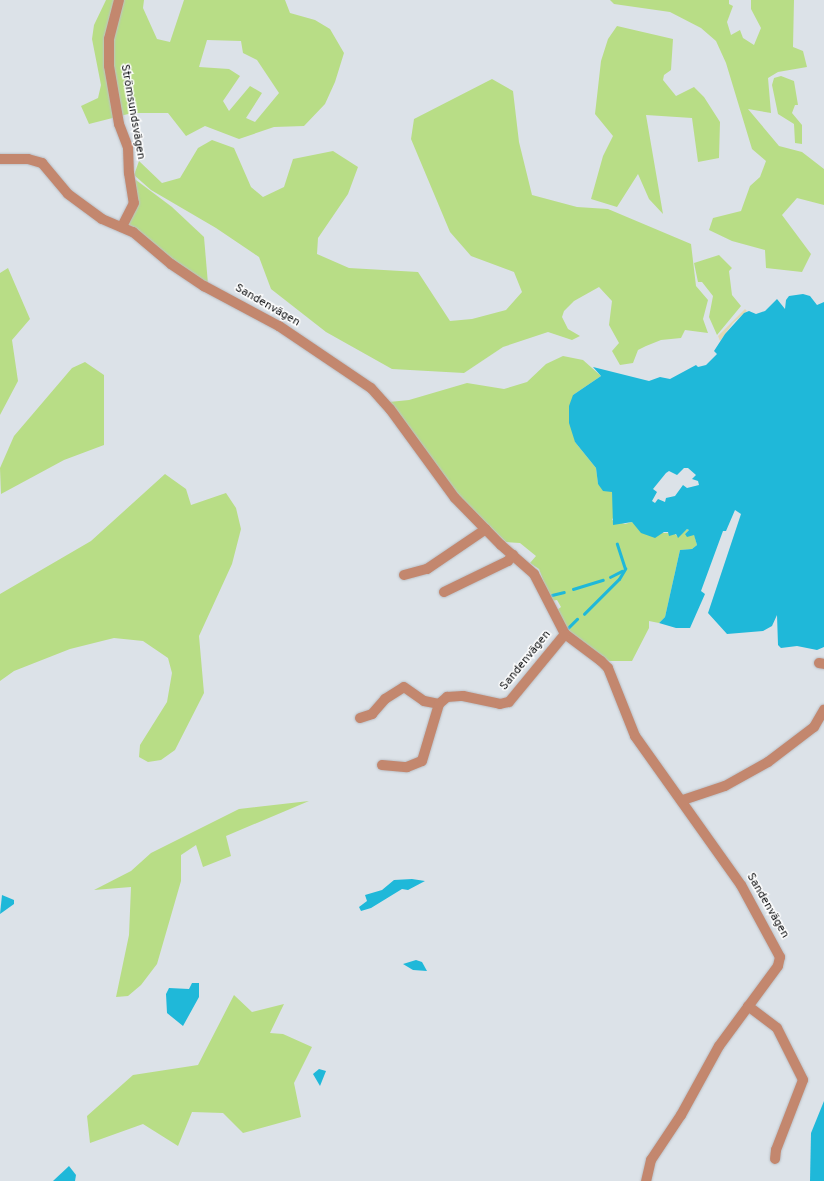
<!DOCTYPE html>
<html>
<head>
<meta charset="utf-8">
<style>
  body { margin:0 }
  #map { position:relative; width:824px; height:1181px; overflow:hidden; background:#dce2e8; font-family:Overpass,sans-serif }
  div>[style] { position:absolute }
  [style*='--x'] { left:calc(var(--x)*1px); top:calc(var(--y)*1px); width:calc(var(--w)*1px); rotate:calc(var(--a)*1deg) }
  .green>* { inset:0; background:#b8dd86 }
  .sand>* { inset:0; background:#e2d8b3 }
  .water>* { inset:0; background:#1fb8d9 }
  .stream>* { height:2.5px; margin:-1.25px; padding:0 1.25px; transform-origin:1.25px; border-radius:1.25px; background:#1fb8d9 }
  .roads { filter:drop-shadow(0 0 1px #bbc0c6) drop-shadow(0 0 1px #bbc0c6) }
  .minor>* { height:10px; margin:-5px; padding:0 5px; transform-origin:5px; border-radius:5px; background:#c3876e }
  span { translate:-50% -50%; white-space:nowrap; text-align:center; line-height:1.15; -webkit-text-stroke:3px #fff; paint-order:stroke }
  .street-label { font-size:12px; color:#0d0f11 }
</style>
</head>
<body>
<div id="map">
  <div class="green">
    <div style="clip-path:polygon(evenodd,106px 0,144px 0,143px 8px,157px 39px,170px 42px,184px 0,285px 0,290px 13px,315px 20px,330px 29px,344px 53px,335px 82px,325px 104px,304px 126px,274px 127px,239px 139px,205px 126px,186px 136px,168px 113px,132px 113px,89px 124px,81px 106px,98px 98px,101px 85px,92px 39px,94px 25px,106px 0,207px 40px,241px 41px,243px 53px,257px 60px,279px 93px,255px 122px,246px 118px,262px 93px,250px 86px,229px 111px,223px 101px,240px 76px,229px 69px,199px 67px,207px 40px)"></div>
    <div style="clip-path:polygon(610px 0,729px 0,729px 4px,733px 6px,727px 22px,731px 35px,740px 30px,743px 38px,754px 45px,761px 28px,751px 9px,751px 0,794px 0,793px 47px,803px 51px,807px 67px,778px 72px,768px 78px,771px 113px,748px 109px,779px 146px,802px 152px,824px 169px,824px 205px,797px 198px,782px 215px,811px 254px,802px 272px,766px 268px,765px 250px,732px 241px,709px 230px,713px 218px,741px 211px,750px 186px,760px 177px,766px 161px,752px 149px,726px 63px,716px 41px,701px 28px,670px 12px,614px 4px)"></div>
    <div style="clip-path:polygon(617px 26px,673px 39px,671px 70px,664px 75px,663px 80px,676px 96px,694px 87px,704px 97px,720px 122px,719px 158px,698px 162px,692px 118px,646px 115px,663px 214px,649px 199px,638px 174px,617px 207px,591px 199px,603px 156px,613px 136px,595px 114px,601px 61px,608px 39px)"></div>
    <div style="clip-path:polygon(781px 76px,794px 81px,798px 105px,795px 105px,792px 113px,802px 125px,802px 144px,795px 143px,794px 124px,778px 114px,772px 85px,774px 78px)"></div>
    <div style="clip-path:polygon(492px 79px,513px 91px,519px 142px,532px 195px,577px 207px,608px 209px,691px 244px,696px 286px,708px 300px,703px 319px,708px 333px,685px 330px,681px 338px,661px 340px,646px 346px,638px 350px,633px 363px,620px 365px,612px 351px,619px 343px,609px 325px,612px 301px,599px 287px,574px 301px,564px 311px,562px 317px,568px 329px,580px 336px,572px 340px,548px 332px,503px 347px,464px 373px,392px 369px,326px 332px,271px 289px,259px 257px,216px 228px,151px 190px,134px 175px,139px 161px,162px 183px,180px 178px,198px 148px,212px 140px,234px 148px,251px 187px,263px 197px,284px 187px,293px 159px,333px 151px,358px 167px,348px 194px,318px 238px,317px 254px,349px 268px,418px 272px,450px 321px,472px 319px,506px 310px,522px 292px,514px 272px,471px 256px,450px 232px,411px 139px,414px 119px)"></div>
    <div style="clip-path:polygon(132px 177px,172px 207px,204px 237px,208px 284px,191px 275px,130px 227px,127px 223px)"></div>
    <div style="clip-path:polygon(719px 255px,732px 268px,729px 271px,732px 295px,741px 306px,717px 335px,709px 317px,713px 296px,702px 282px,698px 282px,694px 263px)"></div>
    <div style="clip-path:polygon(8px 268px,30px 319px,12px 340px,18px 381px,0 415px,0 273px)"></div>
    <div style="clip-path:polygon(563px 356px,583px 360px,601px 376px,573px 395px,575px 442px,596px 468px,598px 484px,612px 492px,615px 513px,612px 520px,625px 524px,632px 522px,659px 533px,674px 533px,678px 537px,687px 529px,689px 530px,685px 534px,694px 534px,697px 545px,692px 549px,680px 550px,665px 617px,659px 623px,649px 621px,649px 628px,632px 661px,609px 661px,571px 635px,556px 611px,561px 607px,557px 600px,551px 601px,539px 569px,530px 563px,536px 556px,520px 543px,506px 542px,460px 497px,389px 402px,409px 400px,467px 383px,504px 389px,527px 382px,546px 364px)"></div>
    <div style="clip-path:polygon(85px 362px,104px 375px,104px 445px,64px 460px,1px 494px,0 468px,14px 436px,72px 368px)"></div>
    <div style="clip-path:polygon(165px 474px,186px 489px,191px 505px,226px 493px,236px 508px,241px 529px,232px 564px,199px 636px,204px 693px,175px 750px,161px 760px,148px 762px,139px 757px,140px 745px,167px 702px,172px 673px,168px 658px,143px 641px,114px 638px,70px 649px,14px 671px,0 681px,0 594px,91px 541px)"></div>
    <div style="clip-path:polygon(309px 801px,226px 836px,231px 856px,203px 867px,196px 845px,181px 855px,181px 881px,157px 964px,141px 985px,128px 996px,116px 997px,129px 935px,131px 887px,94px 890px,131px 871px,151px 853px,239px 809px)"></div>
    <div style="clip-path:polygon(234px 995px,252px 1012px,284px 1004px,270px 1033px,283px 1034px,312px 1047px,294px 1083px,301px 1117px,243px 1133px,223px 1113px,192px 1112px,178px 1146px,143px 1124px,90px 1143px,87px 1116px,133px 1075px,198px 1065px)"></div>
  </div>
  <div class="sand">
    <div style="clip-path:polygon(745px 309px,747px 311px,733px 323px,720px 341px,718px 336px)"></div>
  </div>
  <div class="water">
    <div style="clip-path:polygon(evenodd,803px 294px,810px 296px,817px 305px,824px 302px,824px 647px,817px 650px,797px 646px,781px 648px,778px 645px,777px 615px,772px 626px,763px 631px,727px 634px,708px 613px,741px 514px,735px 510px,726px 531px,723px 531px,701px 591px,705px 594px,690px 628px,676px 628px,659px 623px,665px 617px,680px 550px,692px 549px,697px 545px,694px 535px,687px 537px,685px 534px,689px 530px,687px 529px,678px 538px,676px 534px,669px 536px,668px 532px,664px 532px,655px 538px,641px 533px,632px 522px,613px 525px,612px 492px,603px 491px,598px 484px,596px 468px,575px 442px,569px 423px,569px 406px,573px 395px,601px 376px,593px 367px,649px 381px,660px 377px,670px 379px,696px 365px,698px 367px,706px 365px,717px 354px,714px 351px,725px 334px,744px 313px,749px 311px,756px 314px,765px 311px,777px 299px,785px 309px,786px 300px,789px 296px,803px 294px,684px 468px,688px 468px,696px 475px,692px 479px,698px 481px,699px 485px,687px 488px,683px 485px,675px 496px,666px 498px,665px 502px,658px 499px,655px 503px,652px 501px,657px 492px,653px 489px,666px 473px,669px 471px,677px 475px,684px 468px)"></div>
    <div style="clip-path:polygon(412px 879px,425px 881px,408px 890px,402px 889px,371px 908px,361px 911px,359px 907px,367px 901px,365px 895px,382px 890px,394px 880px)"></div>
    <div style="clip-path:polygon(2px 895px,14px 900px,14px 904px,0 914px)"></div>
    <div style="clip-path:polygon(416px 960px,422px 962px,427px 971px,413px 970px,403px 964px)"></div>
    <div style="clip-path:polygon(192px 983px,199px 983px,199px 997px,183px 1026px,167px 1013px,166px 994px,169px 988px,189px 989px)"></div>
    <div style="clip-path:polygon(319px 1069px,326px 1071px,320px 1086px,313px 1074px)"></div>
    <div style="clip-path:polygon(824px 1101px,824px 1181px,810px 1181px,811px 1133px)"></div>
    <div style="clip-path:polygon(69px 1166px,76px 1175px,75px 1181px,53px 1181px)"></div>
  </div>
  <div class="stream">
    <div style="--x:610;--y:577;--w:13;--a:-27"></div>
    <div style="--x:573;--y:589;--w:31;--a:-17"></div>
    <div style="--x:552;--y:595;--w:12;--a:-14"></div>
    <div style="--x:584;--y:614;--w:49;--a:-45"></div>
    <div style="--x:619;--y:579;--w:12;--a:-59"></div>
    <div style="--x:625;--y:569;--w:26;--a:-108"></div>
    <div style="--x:567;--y:629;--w:14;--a:-45"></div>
  </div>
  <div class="roads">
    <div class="minor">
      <div style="--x:119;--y:0;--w:40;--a:104.4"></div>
      <div style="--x:109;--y:39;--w:27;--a:90"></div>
      <div style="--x:109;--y:66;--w:59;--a:80.2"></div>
      <div style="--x:119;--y:124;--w:25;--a:69"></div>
      <div style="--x:128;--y:147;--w:26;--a:88"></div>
      <div style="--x:129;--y:173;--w:30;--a:81"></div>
      <div style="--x:134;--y:203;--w:27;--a:117"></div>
      <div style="--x:0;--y:159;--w:28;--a:0"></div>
      <div style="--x:28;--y:159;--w:15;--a:16"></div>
      <div style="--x:42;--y:163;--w:40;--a:50"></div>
      <div style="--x:68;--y:194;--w:42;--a:36.3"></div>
      <div style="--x:102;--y:219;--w:34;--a:23"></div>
      <div style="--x:133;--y:232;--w:50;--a:40.1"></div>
      <div style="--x:171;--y:264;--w:40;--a:34"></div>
      <div style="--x:204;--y:286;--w:85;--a:28.1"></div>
      <div style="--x:279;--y:326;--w:111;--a:34"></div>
      <div style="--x:371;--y:388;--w:28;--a:48"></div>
      <div style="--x:390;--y:409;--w:110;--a:53.9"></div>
      <div style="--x:455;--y:498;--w:66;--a:45.6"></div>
      <div style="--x:501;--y:545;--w:44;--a:41.3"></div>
      <div style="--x:534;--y:574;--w:68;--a:62.7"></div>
      <div style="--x:565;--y:634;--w:45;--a:36.9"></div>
      <div style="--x:601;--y:661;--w:10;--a:45"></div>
      <div style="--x:608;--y:668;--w:73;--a:68.3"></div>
      <div style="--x:635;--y:736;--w:183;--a:54.6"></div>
      <div style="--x:741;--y:885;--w:82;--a:61.6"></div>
      <div style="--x:780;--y:957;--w:9;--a:103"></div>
      <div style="--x:778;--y:966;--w:99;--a:126.4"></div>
      <div style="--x:719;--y:1046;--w:79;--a:118.8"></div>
      <div style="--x:681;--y:1115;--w:54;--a:123.7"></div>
      <div style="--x:651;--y:1160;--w:22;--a:103"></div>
      <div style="--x:404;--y:575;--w:24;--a:-15"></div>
      <div style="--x:427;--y:569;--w:71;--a:-34.1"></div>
      <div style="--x:444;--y:592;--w:71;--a:-25.8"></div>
      <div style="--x:508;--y:561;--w:8;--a:-50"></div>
      <div style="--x:819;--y:663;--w:5;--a:11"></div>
      <div style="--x:360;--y:718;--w:13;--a:-18"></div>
      <div style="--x:372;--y:714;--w:20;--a:-49"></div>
      <div style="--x:385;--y:699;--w:22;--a:-32"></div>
      <div style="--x:404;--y:687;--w:24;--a:35"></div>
      <div style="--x:424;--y:701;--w:15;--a:11"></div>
      <div style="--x:382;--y:765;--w:25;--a:5"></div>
      <div style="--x:407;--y:767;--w:16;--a:-22"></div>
      <div style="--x:422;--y:761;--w:59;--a:-73.4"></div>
      <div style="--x:439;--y:704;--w:11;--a:-41"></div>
      <div style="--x:447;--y:697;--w:16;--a:-4"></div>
      <div style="--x:463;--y:696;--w:38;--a:12"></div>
      <div style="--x:500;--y:704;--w:9;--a:-13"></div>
      <div style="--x:509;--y:702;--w:88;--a:-50.5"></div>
      <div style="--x:683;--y:800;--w:44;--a:-18.4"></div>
      <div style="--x:725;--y:786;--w:49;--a:-29.2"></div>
      <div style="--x:768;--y:762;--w:58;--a:-37.3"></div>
      <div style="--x:814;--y:727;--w:20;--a:-60"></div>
      <div style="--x:748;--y:1006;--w:36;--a:37"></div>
      <div style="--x:777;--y:1028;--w:58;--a:63.4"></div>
      <div style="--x:803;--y:1080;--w:75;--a:111.1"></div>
      <div style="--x:776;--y:1150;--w:9;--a:96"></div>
    </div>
  </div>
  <div class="street-label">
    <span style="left:132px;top:112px;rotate:80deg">Strömsundsvägen</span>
    <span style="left:267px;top:306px;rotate:30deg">Sandenvägen</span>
    <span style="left:526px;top:661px;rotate:-51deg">Sandenvägen</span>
    <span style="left:767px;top:906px;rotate:60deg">Sandenvägen</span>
  </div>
</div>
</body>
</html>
